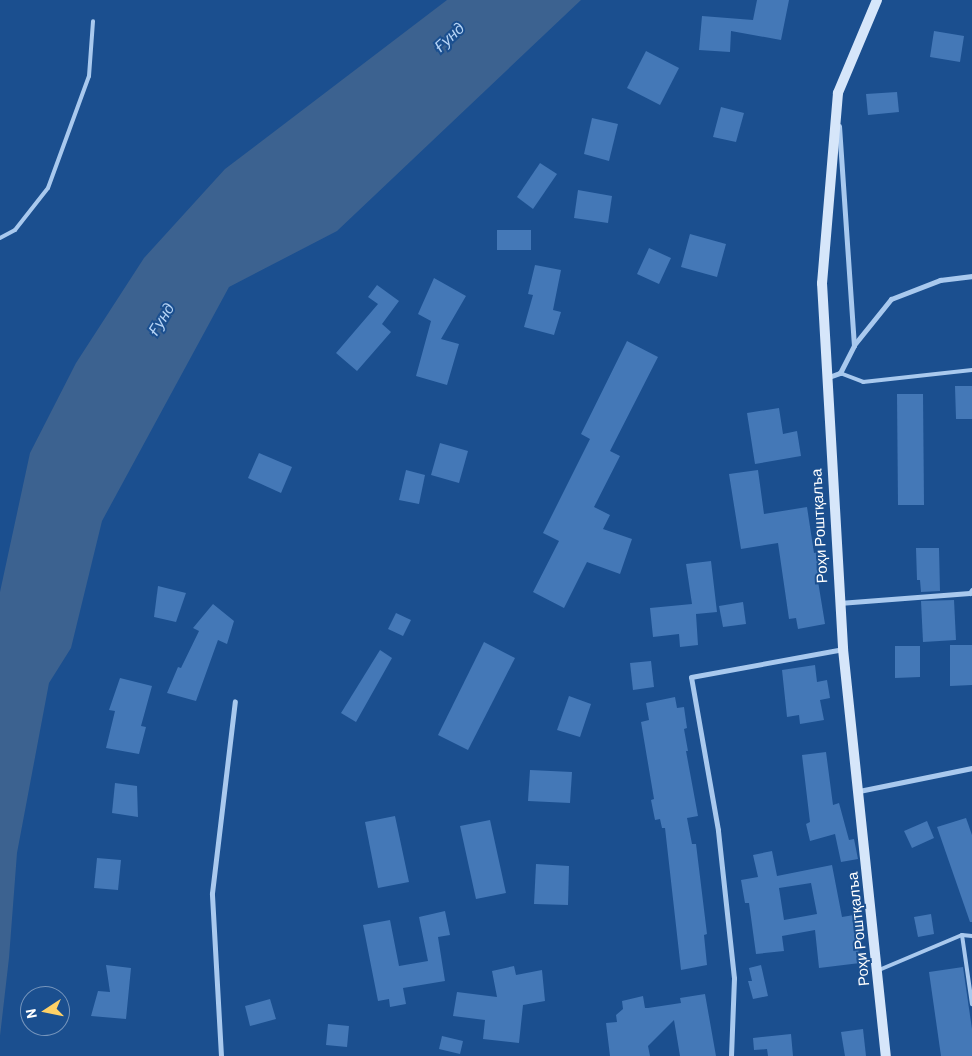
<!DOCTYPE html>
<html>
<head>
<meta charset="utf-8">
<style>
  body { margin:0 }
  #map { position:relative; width:972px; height:1056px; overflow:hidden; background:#1b4f8f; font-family:Barlow,sans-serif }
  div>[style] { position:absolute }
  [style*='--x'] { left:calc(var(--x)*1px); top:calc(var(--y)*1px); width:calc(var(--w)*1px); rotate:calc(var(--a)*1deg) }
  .water>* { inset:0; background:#3c6290 }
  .building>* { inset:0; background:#4478b7 }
  .lane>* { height:4px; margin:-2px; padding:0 2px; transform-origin:2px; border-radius:2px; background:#a9c9ee }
  .street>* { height:5px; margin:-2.5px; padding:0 2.5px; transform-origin:2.5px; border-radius:2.5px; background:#a9c9ee }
  .secondary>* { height:10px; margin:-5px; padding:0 5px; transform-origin:5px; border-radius:5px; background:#d6e6fa }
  span { translate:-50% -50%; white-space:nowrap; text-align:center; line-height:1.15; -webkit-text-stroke:4px #1b4f8f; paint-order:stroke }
  .street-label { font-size:15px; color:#fff }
  .water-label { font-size:16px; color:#b5d3f5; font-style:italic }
  .north { position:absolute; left:20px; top:986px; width:50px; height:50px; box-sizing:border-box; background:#1b4f8f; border:1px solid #7695bc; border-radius:50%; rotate:259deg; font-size:14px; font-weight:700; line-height:20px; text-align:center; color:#fff }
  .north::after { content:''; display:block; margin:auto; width:18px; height:22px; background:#ffd166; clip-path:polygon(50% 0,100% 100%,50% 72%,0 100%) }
</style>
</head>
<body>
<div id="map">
  <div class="water">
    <div style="clip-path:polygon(447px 0,581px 0,337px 231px,229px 287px,102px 521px,71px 648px,49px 683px,17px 853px,9px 958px,0 1036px,0 592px,30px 453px,76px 363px,144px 258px,225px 169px)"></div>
  </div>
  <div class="building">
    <div style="clip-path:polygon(757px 0,789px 0,781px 40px,731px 31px,730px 52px,699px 50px,702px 16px,753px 20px)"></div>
    <div style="clip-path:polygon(934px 31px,964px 36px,960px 62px,930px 57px)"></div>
    <div style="clip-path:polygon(646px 51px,679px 68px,660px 105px,627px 88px)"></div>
    <div style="clip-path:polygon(897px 92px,899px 112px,868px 115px,866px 94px)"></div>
    <div style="clip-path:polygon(721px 107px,744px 113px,736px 142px,713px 137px)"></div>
    <div style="clip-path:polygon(592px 118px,618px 124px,609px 161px,584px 154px)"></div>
    <div style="clip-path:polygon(540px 163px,557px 174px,533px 209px,517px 197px)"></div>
    <div style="clip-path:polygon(578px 190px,612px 196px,608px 223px,574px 218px)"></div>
    <div style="clip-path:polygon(497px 230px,531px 230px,531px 250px,497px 250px)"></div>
    <div style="clip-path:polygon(690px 234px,726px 244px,717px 277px,681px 267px)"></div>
    <div style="clip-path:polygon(649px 248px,671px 258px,659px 284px,637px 274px)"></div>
    <div style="clip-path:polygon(535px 265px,561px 270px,553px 310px,561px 312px,554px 335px,524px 327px,533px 295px,528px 294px)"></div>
    <div style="clip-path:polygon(434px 278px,466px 296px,441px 339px,459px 344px,447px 385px,416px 376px,431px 321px,418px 314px)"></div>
    <div style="clip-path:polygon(377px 285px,399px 301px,382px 324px,391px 332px,357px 371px,336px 353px,378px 304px,368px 297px)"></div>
    <div style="clip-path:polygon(627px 341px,658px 357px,610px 451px,620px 456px,594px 507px,610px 515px,603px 529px,632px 539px,620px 574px,587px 562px,564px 608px,533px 592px,559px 541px,543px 533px,590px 439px,581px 434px)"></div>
    <div style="clip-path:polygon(955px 386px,972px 386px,972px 419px,956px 419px)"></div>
    <div style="clip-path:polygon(897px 394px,923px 394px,924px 505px,898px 505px)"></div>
    <div style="clip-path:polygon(779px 408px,783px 434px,797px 431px,801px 456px,755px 464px,747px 413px)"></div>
    <div style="clip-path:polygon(440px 443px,468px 451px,459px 483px,431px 475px)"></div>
    <div style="clip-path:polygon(259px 453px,292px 467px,281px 493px,248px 478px)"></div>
    <div style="clip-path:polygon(406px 470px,425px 475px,419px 504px,399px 500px)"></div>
    <div style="clip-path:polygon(758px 470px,764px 514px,807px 507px,814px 553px,818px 552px,821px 575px,817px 575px,825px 624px,798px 629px,796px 618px,789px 619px,778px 543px,741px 549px,729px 474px)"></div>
    <div style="clip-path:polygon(916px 548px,939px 548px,940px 591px,921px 592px,920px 580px,917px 580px)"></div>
    <div style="clip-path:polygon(711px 561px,717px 612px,696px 614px,698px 645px,680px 647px,679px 634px,653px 637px,650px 608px,692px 604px,686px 564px)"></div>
    <div style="clip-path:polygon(158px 586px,186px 593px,176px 622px,154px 617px)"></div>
    <div style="clip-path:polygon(954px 600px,956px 640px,923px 642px,921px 601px)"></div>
    <div style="clip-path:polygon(743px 602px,746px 624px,723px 627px,719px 606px)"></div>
    <div style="clip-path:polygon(213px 604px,234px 621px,227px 644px,218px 640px,196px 701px,167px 693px,178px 667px,181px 668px,199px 631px,193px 628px)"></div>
    <div style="clip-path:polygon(396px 613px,411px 620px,403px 636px,388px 629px)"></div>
    <div style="clip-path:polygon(484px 642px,515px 658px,468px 750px,438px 735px)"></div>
    <div style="clip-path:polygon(950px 645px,972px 645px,972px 685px,950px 686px)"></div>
    <div style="clip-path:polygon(895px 646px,920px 646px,920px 677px,895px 678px)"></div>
    <div style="clip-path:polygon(380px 650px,392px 658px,356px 722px,341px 713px)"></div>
    <div style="clip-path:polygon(651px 661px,654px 687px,633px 690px,630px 663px)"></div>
    <div style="clip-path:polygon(815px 665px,817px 682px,827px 680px,830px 698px,820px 700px,824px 720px,800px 724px,799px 715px,787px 717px,782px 670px)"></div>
    <div style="clip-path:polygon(120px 678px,152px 686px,141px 726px,146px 727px,139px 754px,106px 748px,115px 711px,109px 710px)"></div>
    <div style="clip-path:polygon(569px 696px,591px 704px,580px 737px,557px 730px)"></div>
    <div style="clip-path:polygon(675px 697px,677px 708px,684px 707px,687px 728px,684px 729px,688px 751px,686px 751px,698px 816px,687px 818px,692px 844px,696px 844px,707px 934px,704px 935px,707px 965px,681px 970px,665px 828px,662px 828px,660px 819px,655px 820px,651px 800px,654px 799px,641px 722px,649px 720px,646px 703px)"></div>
    <div style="clip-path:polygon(826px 752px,833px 805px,839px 803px,849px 840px,854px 839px,858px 859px,841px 862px,835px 834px,810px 841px,806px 824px,810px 822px,802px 755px)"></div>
    <div style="clip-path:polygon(530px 770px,572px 772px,570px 803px,528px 801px)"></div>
    <div style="clip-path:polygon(115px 783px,137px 786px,138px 817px,112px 813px)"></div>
    <div style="clip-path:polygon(395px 816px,409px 882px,378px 888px,365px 822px)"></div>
    <div style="clip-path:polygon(966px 818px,972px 835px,972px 922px,970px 922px,937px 827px)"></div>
    <div style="clip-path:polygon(490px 820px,506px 893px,476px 899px,460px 826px)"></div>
    <div style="clip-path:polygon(927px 821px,934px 838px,912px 848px,904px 831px)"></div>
    <div style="clip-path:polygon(evenodd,772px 851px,777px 876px,832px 865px,842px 917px,854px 915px,860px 963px,819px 968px,815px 930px,782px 936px,784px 951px,756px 954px,749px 903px,745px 903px,741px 880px,758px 877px,753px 855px,772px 851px,811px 883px,817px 914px,784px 920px,779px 888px,811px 883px)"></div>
    <div style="clip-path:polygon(97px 858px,121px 860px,118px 890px,94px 888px)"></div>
    <div style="clip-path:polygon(536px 864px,569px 866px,568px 905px,534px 904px)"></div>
    <div style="clip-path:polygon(445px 911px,450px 935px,438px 937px,445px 981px,403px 988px,406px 1004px,390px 1007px,389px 999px,378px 1001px,363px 925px,390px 920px,399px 966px,428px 961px,419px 917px)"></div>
    <div style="clip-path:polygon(931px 914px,934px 934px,918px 937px,914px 917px)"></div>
    <div style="clip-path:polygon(106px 965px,131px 968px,126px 1019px,91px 1016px,98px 991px,110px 992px)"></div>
    <div style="clip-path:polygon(761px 965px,768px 996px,753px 999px,748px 981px,752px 981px,749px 968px)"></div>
    <div style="clip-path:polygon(514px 966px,516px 975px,542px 970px,545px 1001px,523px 1005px,519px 1043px,483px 1039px,485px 1020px,453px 1016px,457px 992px,497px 997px,492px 971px)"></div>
    <div style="clip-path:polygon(963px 967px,972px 1029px,972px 1056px,941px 1056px,929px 972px)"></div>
    <div style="clip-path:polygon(705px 994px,716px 1056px,680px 1056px,674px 1020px,648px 1046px,650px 1056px,610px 1056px,606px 1023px,617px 1022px,616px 1015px,623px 1009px,622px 1001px,643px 996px,645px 1008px,648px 1008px,681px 1003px,680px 998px)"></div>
    <div style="clip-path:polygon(270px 999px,276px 1019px,250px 1026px,245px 1006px)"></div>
    <div style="clip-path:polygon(328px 1024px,349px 1026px,347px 1047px,326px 1045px)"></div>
    <div style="clip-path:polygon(863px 1029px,866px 1056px,845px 1056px,841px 1032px)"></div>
    <div style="clip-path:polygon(791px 1034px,793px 1056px,768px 1056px,767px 1049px,754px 1050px,753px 1038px)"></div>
    <div style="clip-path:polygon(442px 1036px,463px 1041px,460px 1054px,439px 1049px)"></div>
  </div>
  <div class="lane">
    <div style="--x:0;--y:238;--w:17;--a:-28"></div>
    <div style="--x:15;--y:230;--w:53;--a:-51.8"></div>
    <div style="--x:48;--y:188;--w:119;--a:-69.9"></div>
    <div style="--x:89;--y:76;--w:55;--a:-85.8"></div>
    <div style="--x:840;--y:373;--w:25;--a:21"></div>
    <div style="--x:863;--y:382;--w:110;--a:-6.3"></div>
    <div style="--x:962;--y:935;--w:70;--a:81.8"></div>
    <div style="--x:879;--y:970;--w:90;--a:-22.9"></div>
    <div style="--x:962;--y:935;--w:10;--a:6"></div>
  </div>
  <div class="street">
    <div style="--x:839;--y:126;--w:220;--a:86.1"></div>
    <div style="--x:826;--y:378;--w:15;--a:-20"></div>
    <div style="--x:840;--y:373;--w:31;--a:-63"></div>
    <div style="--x:854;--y:345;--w:59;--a:-51.2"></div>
    <div style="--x:891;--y:299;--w:53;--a:-21.2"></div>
    <div style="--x:940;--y:280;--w:32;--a:-7"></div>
    <div style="--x:839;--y:603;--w:131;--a:-4.4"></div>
    <div style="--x:970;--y:593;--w:4;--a:-56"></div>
    <div style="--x:859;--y:791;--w:115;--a:-11.5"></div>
    <div style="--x:221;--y:1056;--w:163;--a:-93.2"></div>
    <div style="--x:212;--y:893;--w:193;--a:-83.2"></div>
    <div style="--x:731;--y:1056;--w:78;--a:-87.8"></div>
    <div style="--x:734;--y:978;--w:149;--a:-96.2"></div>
    <div style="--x:718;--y:830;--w:155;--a:-100"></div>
    <div style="--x:691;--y:677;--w:155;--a:-10.4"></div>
  </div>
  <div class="secondary">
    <div style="--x:877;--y:0;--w:101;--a:112.8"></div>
    <div style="--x:838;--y:93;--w:191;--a:94.8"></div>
    <div style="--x:822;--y:283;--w:367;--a:86.7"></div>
    <div style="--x:843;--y:649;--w:409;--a:84"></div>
  </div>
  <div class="street-label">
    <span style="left:819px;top:526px;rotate:-93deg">Роҳи Роштқалъа</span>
    <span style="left:858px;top:929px;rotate:-96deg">Роҳи Роштқалъа</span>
  </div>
  <div class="water-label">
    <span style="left:449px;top:37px;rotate:-43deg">Ғунд</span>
    <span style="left:161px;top:319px;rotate:-58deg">Ғунд</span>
  </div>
  <div class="north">N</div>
</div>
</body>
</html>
